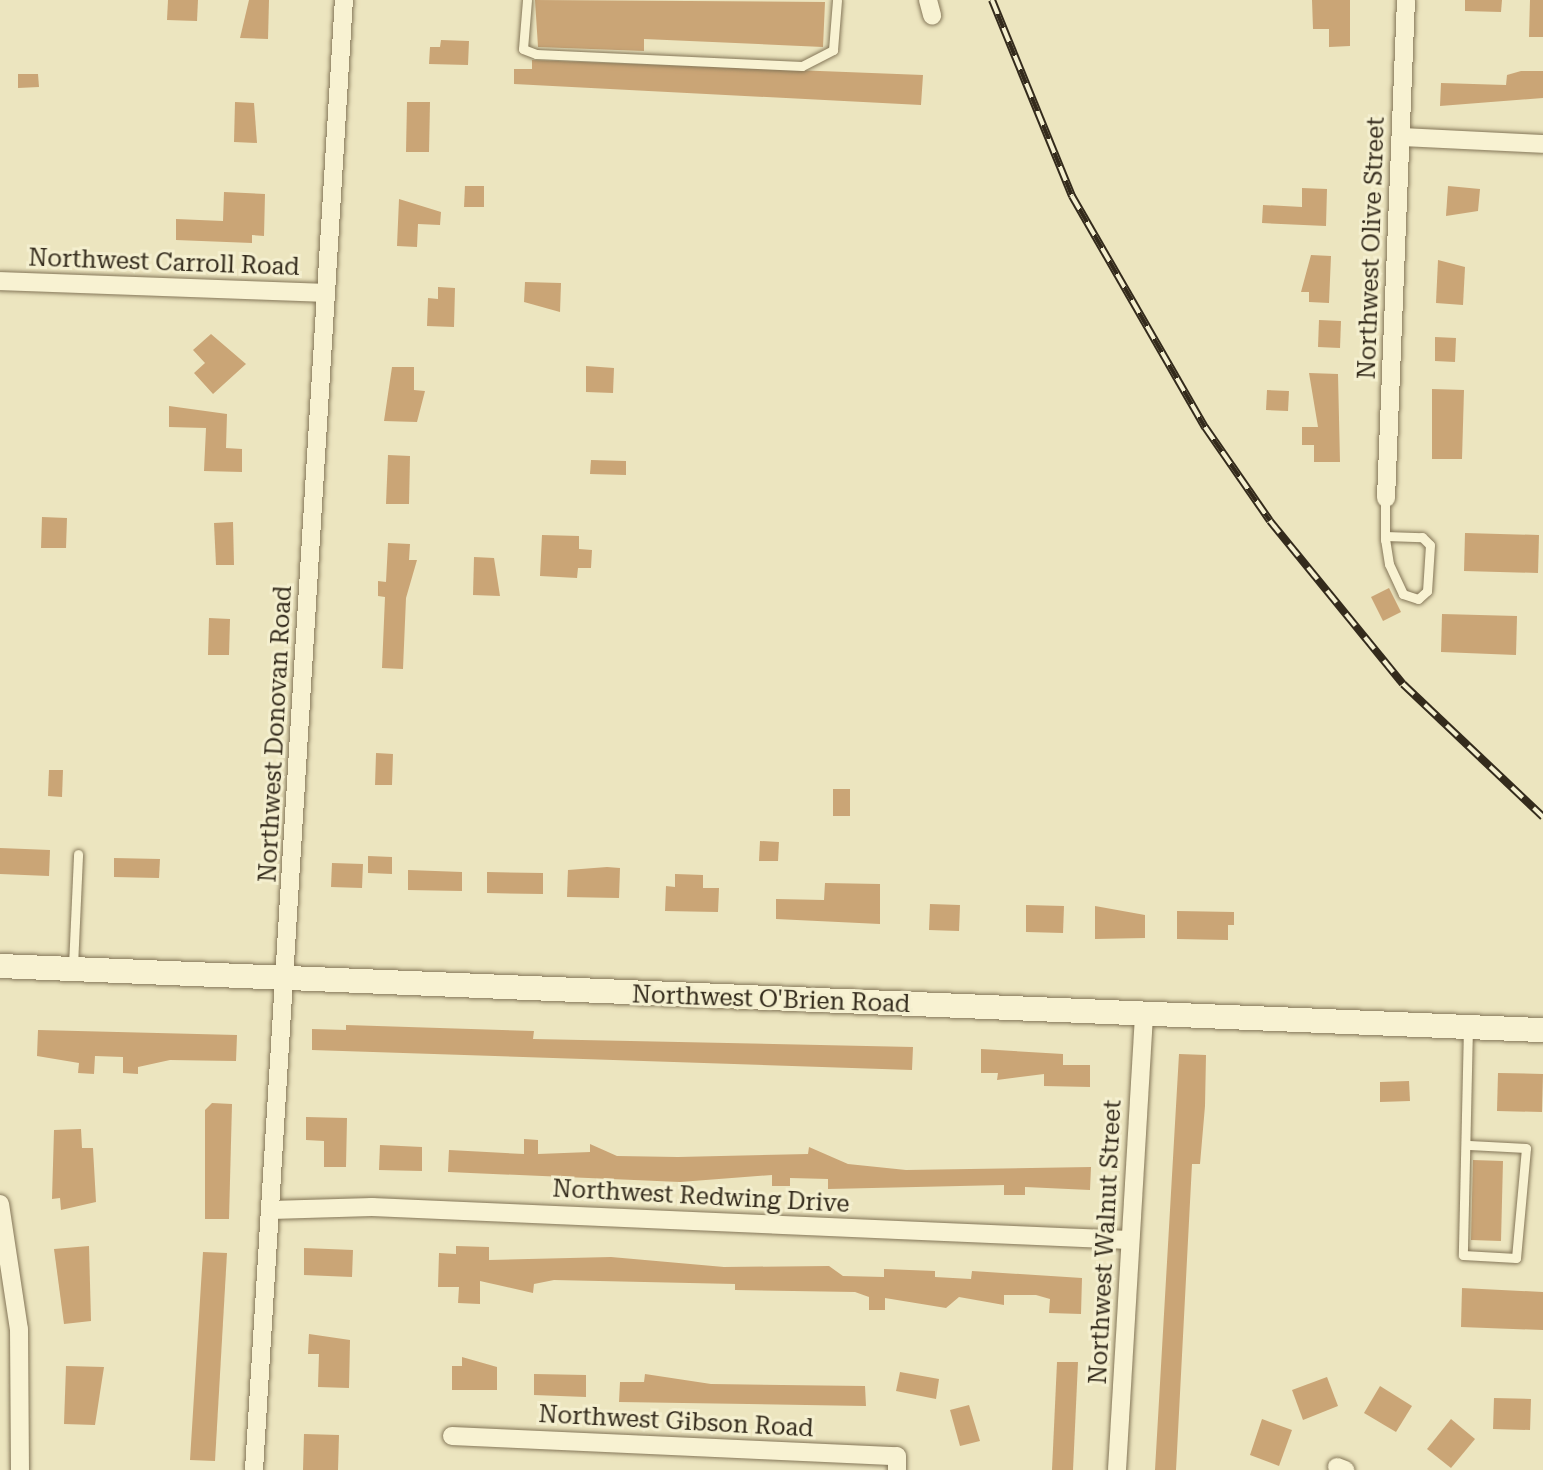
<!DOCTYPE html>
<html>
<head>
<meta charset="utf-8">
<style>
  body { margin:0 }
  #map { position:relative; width:1543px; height:1470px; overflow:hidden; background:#ece5bf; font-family:"Roboto Serif",serif }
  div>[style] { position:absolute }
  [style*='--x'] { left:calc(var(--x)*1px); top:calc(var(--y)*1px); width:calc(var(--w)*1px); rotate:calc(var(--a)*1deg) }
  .building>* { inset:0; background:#caa576 }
  .roads { filter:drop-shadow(0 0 2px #847658) drop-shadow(0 0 2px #847658) }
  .lane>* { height:9px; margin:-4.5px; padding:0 4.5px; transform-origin:4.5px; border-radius:4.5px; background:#f8f2d2 }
  .street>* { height:18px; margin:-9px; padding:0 9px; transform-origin:9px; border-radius:9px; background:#f8f2d2 }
  .secondary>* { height:24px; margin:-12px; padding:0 12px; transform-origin:12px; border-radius:12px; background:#f8f2d2 }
  .rail>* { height:8px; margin-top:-4px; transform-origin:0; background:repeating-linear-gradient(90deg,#f4efcf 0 15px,#342b1c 0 30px); box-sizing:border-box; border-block:2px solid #342b1c }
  span { translate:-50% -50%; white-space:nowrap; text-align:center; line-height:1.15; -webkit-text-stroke:6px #f4efcf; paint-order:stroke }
  .street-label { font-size:24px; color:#342b1c }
</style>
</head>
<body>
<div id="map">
  <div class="building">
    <div style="clip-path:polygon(168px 0,198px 0,197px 21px,167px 20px)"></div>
    <div style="clip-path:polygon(249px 0,269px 0,268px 39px,240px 38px)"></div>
    <div style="clip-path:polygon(535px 0,825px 2px,823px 47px,644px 39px,644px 51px,538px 47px)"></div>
    <div style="clip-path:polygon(1312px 0,1350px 0,1350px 46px,1329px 47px,1329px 29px,1313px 29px)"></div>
    <div style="clip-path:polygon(1465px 0,1502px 0,1501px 12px,1465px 11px)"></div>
    <div style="clip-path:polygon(1530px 0,1543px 0,1543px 37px,1529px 37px)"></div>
    <div style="clip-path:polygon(441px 40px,469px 41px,468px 65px,429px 64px,430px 47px,440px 47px)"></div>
    <div style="clip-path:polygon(532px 60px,923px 75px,921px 105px,514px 84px,514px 69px,532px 69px)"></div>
    <div style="clip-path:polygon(1521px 71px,1543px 71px,1543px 98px,1440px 106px,1441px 83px,1506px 85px,1507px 75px)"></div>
    <div style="clip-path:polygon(18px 74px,38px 74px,39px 87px,18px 88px)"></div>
    <div style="clip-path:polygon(235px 102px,254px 103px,257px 143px,234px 142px)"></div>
    <div style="clip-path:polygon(407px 102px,430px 102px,429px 152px,406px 152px)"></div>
    <div style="clip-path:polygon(465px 186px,484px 186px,484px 207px,464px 207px)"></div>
    <div style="clip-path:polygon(1448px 186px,1480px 189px,1478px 211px,1446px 216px)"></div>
    <div style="clip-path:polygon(1302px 188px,1327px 189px,1326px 226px,1262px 223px,1263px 205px,1302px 207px)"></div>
    <div style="clip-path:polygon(224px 192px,265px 194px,264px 236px,252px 235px,252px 243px,176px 240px,176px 219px,223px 221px)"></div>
    <div style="clip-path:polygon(399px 199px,441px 212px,440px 225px,418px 224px,417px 247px,397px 246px)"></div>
    <div style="clip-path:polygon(1311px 255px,1331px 256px,1329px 303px,1309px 302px,1309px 292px,1301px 292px)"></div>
    <div style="clip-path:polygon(1438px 260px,1465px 267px,1463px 305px,1436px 303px)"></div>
    <div style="clip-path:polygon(525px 282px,561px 283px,560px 312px,524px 302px)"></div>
    <div style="clip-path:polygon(438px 287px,455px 288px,454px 327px,427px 326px,428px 298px,438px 299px)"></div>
    <div style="clip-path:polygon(1319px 320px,1341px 321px,1340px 348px,1318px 347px)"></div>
    <div style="clip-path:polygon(211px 334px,246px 364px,213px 394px,194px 373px,205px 363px,193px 350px)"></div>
    <div style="clip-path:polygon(1435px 337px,1456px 338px,1455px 362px,1435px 361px)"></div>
    <div style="clip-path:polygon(586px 366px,614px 368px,613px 393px,586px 392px)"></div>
    <div style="clip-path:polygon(392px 367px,414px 367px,414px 390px,425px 391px,417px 422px,384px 421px)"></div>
    <div style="clip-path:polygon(1309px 373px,1338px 374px,1340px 462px,1314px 462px,1314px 445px,1302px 445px,1302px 427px,1318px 427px)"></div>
    <div style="clip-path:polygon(1432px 389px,1464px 390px,1462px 459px,1432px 459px)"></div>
    <div style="clip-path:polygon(1267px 390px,1289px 391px,1288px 411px,1266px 410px)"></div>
    <div style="clip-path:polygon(169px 406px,227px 414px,226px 448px,242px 449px,242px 472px,204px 471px,206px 428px,169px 427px)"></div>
    <div style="clip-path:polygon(388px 455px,410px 456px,409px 504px,386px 504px)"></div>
    <div style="clip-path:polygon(591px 460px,626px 461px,626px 475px,590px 474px)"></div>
    <div style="clip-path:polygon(42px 517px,67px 518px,66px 548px,41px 548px)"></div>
    <div style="clip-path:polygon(233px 522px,234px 565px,216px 565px,214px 523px)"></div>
    <div style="clip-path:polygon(1465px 533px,1539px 535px,1538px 573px,1464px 571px)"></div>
    <div style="clip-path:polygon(542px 535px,579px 536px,579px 549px,592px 550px,591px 568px,578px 568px,577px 578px,540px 576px)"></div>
    <div style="clip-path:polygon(388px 543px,410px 544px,409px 560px,417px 560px,406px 598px,403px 669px,382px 668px,385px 597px,378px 596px,378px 581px,386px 582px)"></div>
    <div style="clip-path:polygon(474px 557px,494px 558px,500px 596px,473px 595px)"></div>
    <div style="clip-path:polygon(1389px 588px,1401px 612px,1383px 621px,1371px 597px)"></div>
    <div style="clip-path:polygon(1442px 614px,1517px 616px,1516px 655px,1441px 652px)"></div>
    <div style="clip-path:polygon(209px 618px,230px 619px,229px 655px,208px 655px)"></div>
    <div style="clip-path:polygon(376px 753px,393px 754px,392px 785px,375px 785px)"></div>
    <div style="clip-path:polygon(49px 770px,63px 770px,62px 797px,48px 796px)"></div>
    <div style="clip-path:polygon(833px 789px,850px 789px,850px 816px,833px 816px)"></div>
    <div style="clip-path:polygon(760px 841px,779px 842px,778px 861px,759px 861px)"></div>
    <div style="clip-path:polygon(0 848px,50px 850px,49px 876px,0 874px)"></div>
    <div style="clip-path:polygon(368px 856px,392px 857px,392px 874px,368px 873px)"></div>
    <div style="clip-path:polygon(114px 858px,160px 859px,159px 878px,114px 877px)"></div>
    <div style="clip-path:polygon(332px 863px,363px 864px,362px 888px,331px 887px)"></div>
    <div style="clip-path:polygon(607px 867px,620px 868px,619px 898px,567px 897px,568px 870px)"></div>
    <div style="clip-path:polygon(408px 870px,462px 872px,462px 891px,408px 890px)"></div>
    <div style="clip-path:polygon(487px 872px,543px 873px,543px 894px,487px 893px)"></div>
    <div style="clip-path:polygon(675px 874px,703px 875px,703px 888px,719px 888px,718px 912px,665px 911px,666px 886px,675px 887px)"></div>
    <div style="clip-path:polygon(825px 883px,880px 884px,880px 924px,776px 919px,776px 899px,824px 900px)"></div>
    <div style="clip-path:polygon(930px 904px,960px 905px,959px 931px,929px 930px)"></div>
    <div style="clip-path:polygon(1026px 905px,1064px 906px,1063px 933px,1026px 932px)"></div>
    <div style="clip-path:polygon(1095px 906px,1145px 915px,1145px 938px,1095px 939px)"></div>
    <div style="clip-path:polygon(1177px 911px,1234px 912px,1234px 925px,1228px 925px,1228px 940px,1177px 939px)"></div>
    <div style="clip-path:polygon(346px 1025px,534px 1031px,533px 1039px,913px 1047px,912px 1070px,312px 1050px,312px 1029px,346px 1030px)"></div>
    <div style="clip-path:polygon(38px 1030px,237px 1035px,236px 1061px,170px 1060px,138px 1067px,138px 1074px,123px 1073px,123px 1057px,95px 1056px,94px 1074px,78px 1073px,79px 1063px,37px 1056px)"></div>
    <div style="clip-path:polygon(981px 1049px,1063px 1054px,1063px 1065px,1090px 1065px,1090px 1087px,1044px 1086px,1044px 1074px,997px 1080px,998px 1073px,981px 1073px)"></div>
    <div style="clip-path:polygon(1179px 1054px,1206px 1055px,1205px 1106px,1200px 1164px,1192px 1164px,1176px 1470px,1155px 1470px)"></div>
    <div style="clip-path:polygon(1498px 1073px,1543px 1074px,1542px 1112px,1497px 1111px)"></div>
    <div style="clip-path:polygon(1409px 1081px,1410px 1101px,1380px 1102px,1380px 1082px)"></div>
    <div style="clip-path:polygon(212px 1103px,232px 1104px,229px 1219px,205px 1219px,205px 1110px)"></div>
    <div style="clip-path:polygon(306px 1117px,347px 1118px,346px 1167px,324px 1167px,324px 1141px,306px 1140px)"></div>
    <div style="clip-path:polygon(81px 1129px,82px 1148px,93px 1148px,96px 1202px,61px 1210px,60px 1198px,52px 1199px,54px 1130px)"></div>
    <div style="clip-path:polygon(524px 1139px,538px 1140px,538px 1154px,590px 1152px,590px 1144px,617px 1156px,678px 1157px,808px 1154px,809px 1147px,848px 1164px,906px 1170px,1091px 1167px,1090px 1190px,1025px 1187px,1025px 1195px,1004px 1195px,1004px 1185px,828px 1189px,828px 1179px,790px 1178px,790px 1186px,772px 1186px,772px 1175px,680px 1182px,448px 1172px,449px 1150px,524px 1154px)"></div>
    <div style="clip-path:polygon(380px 1145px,422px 1147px,422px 1171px,379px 1170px)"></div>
    <div style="clip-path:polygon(1473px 1160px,1503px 1161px,1501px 1241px,1471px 1240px)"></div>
    <div style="clip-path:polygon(89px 1246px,91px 1321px,64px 1324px,54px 1249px)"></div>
    <div style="clip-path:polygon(456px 1246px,489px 1247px,489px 1260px,611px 1257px,724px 1267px,829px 1266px,843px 1276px,884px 1277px,884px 1269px,935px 1271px,935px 1277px,971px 1279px,972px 1271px,1082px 1278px,1081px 1314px,1049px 1313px,1050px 1299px,1036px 1295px,1004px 1295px,1004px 1305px,959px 1297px,946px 1308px,885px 1298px,885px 1310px,869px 1310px,869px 1297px,855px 1292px,735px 1290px,735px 1284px,554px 1280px,534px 1284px,533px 1293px,480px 1281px,480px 1304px,458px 1303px,459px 1287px,438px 1287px,439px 1253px,456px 1254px)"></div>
    <div style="clip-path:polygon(304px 1248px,353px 1250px,352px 1277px,304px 1275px)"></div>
    <div style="clip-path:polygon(203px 1252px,227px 1253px,215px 1461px,190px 1460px)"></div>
    <div style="clip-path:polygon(1462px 1288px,1543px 1292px,1543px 1330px,1461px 1327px)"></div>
    <div style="clip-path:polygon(309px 1334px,350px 1340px,349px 1388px,318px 1387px,319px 1354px,308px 1354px)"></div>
    <div style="clip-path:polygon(462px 1357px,497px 1367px,497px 1390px,452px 1390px,452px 1366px,462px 1366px)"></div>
    <div style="clip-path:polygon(1057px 1362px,1078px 1362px,1073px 1470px,1052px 1470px)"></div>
    <div style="clip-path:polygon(66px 1366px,104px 1367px,95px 1425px,64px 1424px)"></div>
    <div style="clip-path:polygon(900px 1372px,939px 1379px,936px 1399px,896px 1391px)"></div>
    <div style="clip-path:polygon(534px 1374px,586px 1375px,586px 1397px,534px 1395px)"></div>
    <div style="clip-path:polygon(645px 1374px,711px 1384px,865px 1386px,866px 1406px,619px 1402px,620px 1382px,644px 1382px)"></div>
    <div style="clip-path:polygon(1327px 1377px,1338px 1406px,1303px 1420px,1292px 1390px)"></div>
    <div style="clip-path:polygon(1380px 1386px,1412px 1406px,1396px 1432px,1364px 1413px)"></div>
    <div style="clip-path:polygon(1494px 1398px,1531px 1399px,1530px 1430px,1493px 1429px)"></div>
    <div style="clip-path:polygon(969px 1405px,980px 1441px,960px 1446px,950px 1410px)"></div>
    <div style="clip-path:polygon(1262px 1419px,1292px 1430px,1279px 1466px,1250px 1455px)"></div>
    <div style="clip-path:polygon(1451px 1419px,1475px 1439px,1451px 1468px,1427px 1449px)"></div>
    <div style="clip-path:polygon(304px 1434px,339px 1435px,338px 1470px,303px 1470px)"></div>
  </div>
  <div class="roads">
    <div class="lane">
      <div style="--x:527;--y:0;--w:49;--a:94.7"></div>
      <div style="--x:523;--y:49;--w:14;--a:21"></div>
      <div style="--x:536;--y:54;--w:266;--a:2.6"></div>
      <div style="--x:802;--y:66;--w:35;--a:-27"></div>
      <div style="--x:833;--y:50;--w:50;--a:-85.4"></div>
      <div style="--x:1385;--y:536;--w:37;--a:2"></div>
      <div style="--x:1422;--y:537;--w:11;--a:45"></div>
      <div style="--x:1430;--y:545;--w:46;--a:93.7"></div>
      <div style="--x:1427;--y:591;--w:12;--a:138"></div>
      <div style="--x:1418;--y:599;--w:16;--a:-162"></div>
      <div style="--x:1403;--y:594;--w:33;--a:-115"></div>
      <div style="--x:1389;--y:564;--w:24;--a:-99"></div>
      <div style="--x:1385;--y:540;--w:36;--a:-90"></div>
      <div style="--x:1385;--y:504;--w:6;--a:-81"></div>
      <div style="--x:73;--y:966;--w:112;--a:-87.4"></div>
      <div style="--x:1468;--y:1027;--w:228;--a:91.3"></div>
      <div style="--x:1463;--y:1255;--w:53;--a:3.2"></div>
      <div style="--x:1516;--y:1258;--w:110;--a:-84.8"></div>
      <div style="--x:1526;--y:1148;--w:57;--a:-177"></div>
    </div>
    <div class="street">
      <div style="--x:928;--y:0;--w:16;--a:75"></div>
      <div style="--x:1401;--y:137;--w:142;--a:2.8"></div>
      <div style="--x:0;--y:281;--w:326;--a:2.1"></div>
      <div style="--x:1386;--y:498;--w:498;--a:-87.7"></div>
      <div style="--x:0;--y:1204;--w:126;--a:81.4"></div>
      <div style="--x:19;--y:1329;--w:141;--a:89.6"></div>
      <div style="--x:271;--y:1210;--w:101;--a:-1.7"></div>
      <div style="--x:372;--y:1207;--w:758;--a:2.5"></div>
      <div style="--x:452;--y:1436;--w:445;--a:2.6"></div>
      <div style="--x:897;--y:1456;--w:14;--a:90"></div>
      <div style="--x:1337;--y:1467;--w:9;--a:21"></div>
      <div style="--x:254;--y:1470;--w:1473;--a:-86.5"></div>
      <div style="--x:1117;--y:1470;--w:455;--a:-86.6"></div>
    </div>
    <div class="secondary">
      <div style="--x:0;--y:966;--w:1544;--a:2.38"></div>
    </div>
  </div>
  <div class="rail">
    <div style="--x:992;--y:0;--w:212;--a:67.8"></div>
    <div style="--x:1072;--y:196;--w:267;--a:60.1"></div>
    <div style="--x:1205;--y:427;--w:114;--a:55.3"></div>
    <div style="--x:1270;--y:521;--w:210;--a:50.8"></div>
    <div style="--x:1403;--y:684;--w:193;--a:43.5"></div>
  </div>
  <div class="street-label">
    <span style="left:1372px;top:248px;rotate:-88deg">Northwest Olive Street</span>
    <span style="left:164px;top:263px;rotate:2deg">Northwest Carroll Road</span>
    <span style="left:276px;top:734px;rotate:-87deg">Northwest Donovan Road</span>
    <span style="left:771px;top:1000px;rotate:2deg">Northwest O'Brien Road</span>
    <span style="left:701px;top:1197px;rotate:3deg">Northwest Redwing Drive</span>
    <span style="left:1106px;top:1242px;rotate:-87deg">Northwest Walnut Street</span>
    <span style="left:676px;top:1422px;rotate:3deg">Northwest Gibson Road</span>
  </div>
</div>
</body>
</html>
